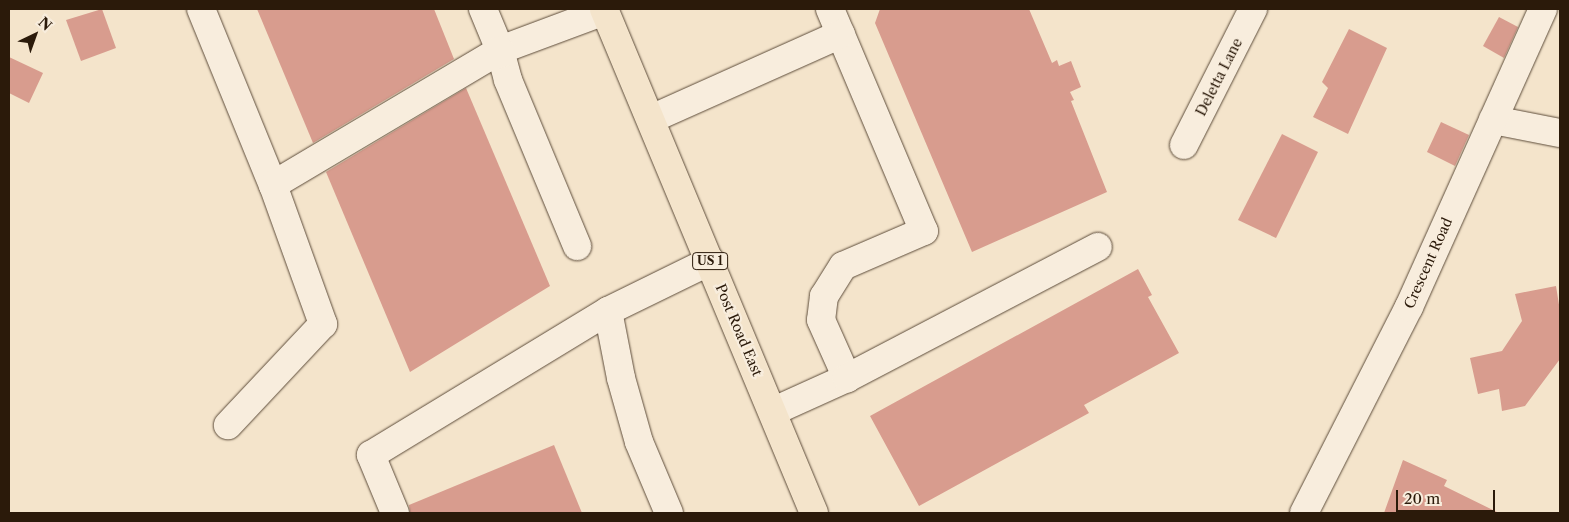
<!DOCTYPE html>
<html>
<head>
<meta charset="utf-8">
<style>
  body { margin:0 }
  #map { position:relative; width:1569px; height:522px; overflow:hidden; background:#f4e4cb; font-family:"Libre Caslon Text",serif }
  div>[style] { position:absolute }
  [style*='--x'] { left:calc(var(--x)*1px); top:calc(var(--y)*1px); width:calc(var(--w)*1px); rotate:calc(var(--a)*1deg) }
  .building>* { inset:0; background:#d89c8e }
  .roads { filter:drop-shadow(0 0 1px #5d4c3a) drop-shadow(0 0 1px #5d4c3a) }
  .minor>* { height:28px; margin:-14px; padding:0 14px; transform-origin:14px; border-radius:14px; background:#f8eddd }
  .major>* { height:28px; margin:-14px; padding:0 14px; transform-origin:14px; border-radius:14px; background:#f4e4cb }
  span { translate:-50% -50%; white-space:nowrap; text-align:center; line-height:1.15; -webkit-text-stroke:4.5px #f8eddd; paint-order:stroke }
  .shield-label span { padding:1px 4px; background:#f8eddd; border:1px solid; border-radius:4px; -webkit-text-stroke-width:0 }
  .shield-label { font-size:12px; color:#2b1a0a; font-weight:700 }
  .street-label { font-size:14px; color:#2b1a0a }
  .frame { position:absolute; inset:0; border:10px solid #2b1a0a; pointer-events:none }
  .north { position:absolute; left:10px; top:10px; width:50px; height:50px; -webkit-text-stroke:4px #f8eddd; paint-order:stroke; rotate:42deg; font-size:14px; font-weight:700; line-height:20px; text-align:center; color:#2b1a0a }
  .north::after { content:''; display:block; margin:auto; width:18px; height:22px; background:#2b1a0a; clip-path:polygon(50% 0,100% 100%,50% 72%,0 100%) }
  .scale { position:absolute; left:1396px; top:490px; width:99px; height:22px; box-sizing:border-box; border:2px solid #2b1a0a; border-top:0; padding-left:6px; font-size:15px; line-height:18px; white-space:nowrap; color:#2b1a0a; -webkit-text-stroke:4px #f8eddd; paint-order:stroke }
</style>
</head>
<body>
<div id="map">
  <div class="building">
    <div style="clip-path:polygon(102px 9px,116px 48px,81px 61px,66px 20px)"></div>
    <div style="clip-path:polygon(257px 9px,434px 9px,454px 59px,313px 143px)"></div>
    <div style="clip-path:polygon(880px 9px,1029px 9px,1052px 63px,1057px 60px,1059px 66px,1071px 61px,1081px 87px,1070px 92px,1074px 100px,1071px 101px,1107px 192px,972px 252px,875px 23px)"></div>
    <div style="clip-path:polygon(1499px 17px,1518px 27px,1504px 58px,1483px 46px)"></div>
    <div style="clip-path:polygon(1349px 29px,1387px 48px,1348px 134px,1313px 117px,1328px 88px,1322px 82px)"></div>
    <div style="clip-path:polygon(9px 57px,43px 73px,29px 103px,9px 93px)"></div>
    <div style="clip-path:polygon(466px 88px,550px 286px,410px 372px,326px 172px)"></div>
    <div style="clip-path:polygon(1441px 122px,1469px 135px,1455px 166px,1427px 152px)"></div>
    <div style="clip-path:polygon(1282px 134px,1318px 152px,1276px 238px,1238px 220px)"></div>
    <div style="clip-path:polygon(1138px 269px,1152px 295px,1148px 297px,1179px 353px,1084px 405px,1089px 413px,919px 506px,870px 416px)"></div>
    <div style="clip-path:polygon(1556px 286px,1560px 311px,1560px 359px,1525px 406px,1502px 411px,1499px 389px,1478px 394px,1470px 358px,1502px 351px,1522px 321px,1515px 294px)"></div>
    <div style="clip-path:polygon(554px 445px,582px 513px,410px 513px,409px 505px)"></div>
    <div style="clip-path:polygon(1403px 460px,1447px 480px,1444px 486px,1499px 513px,1384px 513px)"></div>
  </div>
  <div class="roads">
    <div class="minor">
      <div style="--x:201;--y:9;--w:190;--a:67.8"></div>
      <div style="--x:273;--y:185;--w:148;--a:70.2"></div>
      <div style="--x:323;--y:324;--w:139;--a:133.2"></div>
      <div style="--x:483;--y:9;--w:44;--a:67.5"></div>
      <div style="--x:500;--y:50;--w:112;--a:-20.4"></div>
      <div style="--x:830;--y:9;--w:241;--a:67.1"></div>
      <div style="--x:924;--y:231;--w:88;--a:156.6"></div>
      <div style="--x:843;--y:266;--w:36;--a:122"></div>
      <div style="--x:824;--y:296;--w:24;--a:97"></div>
      <div style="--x:821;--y:320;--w:64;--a:65.9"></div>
      <div style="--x:651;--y:119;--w:208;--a:-24.1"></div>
      <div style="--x:1493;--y:120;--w:68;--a:11"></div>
      <div style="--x:1184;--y:145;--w:153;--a:-63.1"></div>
      <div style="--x:273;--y:185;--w:264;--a:-30.7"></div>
      <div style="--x:500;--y:50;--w:31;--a:75"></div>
      <div style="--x:508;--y:80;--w:180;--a:67.4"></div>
      <div style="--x:608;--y:311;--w:68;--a:79"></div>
      <div style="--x:621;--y:378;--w:66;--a:74.3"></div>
      <div style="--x:639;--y:442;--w:77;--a:67.1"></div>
      <div style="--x:774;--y:411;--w:80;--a:-24.3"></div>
      <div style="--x:847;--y:378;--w:283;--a:-27.6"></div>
      <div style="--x:395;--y:513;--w:63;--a:-112.5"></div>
      <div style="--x:371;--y:455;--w:277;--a:-31.3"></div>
      <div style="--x:608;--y:311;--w:114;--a:-26.1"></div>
      <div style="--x:1304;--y:513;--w:231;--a:-63"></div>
      <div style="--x:1409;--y:307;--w:327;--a:-65.8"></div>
    </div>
    <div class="major">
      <div style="--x:604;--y:9;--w:546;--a:67.38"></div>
    </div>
  </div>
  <div class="shield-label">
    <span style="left:710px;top:261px">US 1</span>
  </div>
  <div class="street-label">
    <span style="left:1219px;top:77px;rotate:-63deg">Deletta Lane</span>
    <span style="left:1428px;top:263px;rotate:-66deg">Crescent Road</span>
    <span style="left:739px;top:330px;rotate:67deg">Post Road East</span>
  </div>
  <div class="frame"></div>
  <div class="north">N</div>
  <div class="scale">20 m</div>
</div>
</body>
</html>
